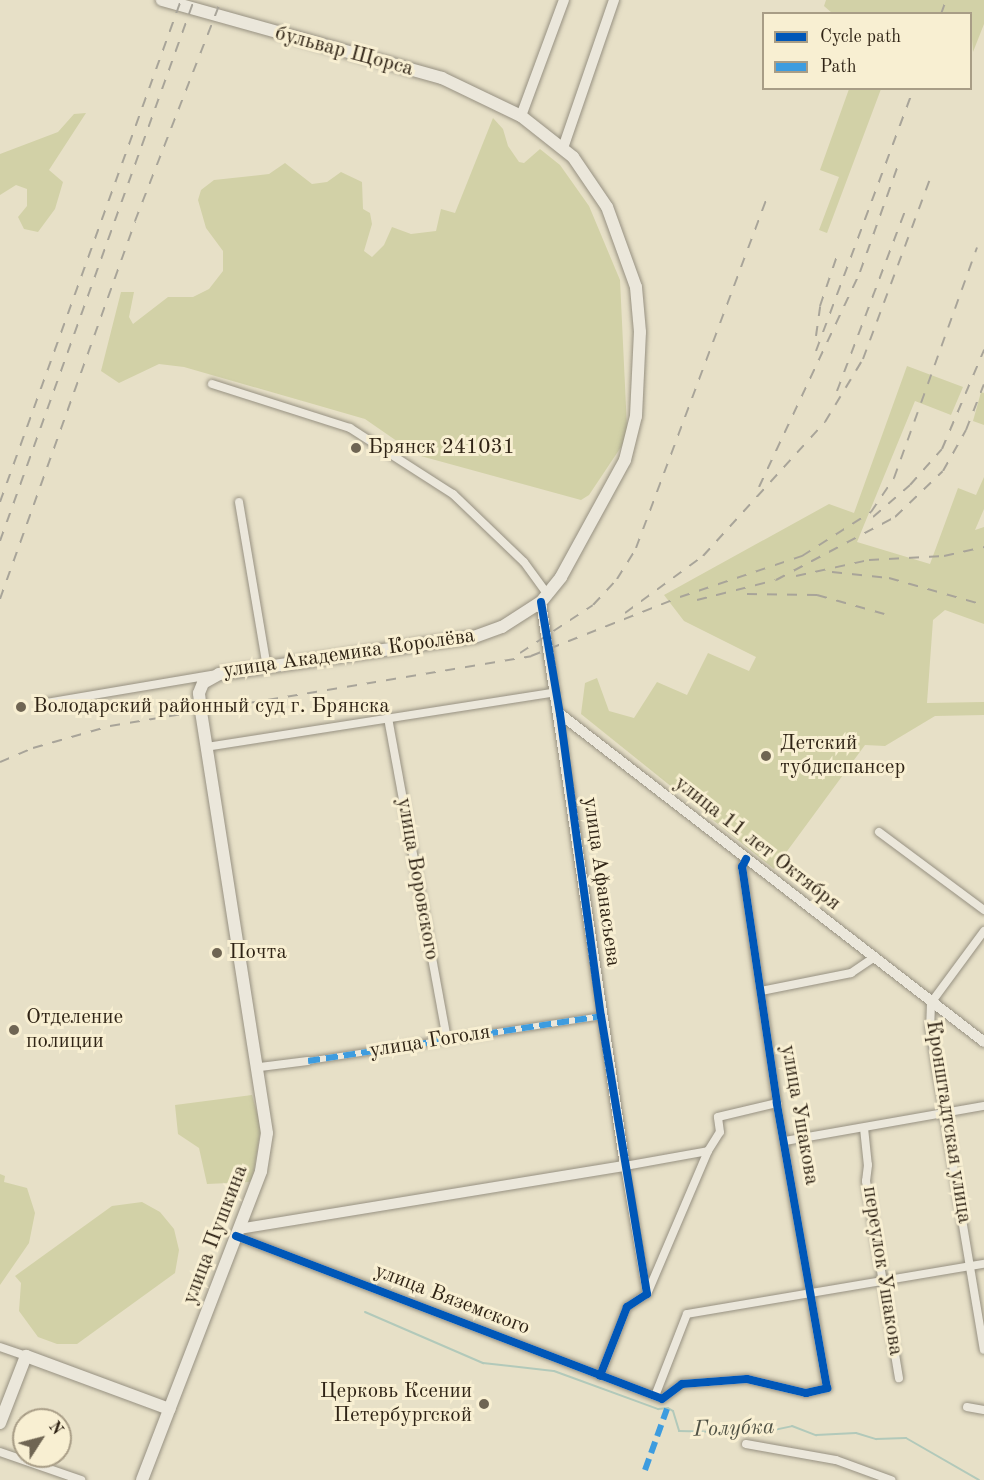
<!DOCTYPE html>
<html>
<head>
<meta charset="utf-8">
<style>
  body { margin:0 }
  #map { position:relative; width:984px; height:1480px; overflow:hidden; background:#e7e0c7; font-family:"Old Standard TT",serif }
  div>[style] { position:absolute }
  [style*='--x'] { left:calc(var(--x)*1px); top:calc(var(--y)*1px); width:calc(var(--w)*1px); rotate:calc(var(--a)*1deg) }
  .green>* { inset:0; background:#d2d1a7 }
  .stream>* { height:2px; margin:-1px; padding:0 1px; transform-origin:1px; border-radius:1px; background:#b2c9ba }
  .roads { filter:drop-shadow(0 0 2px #979182) drop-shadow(0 0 2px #979182) }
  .pedestrian>* { height:6px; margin:-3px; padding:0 3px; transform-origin:3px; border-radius:3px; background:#ebe7db }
  .minor>* { height:8px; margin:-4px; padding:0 4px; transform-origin:4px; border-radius:4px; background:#ebe7db }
  .tertiary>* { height:10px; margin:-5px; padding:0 5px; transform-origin:5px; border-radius:5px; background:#ebe7db }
  .secondary>* { height:12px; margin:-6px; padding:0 6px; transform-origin:6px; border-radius:6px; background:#ebe7db }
  .rail>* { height:2px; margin-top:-1px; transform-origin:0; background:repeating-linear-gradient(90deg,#a8a499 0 10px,transparent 0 20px) }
  .quiet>* { height:6px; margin-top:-3px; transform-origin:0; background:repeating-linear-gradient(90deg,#3d9cdf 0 12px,transparent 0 18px) }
  .cycleway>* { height:8px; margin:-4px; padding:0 4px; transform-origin:4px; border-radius:4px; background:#0057b8 }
  .dots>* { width:16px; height:16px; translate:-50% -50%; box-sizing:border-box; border:3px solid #f8efd2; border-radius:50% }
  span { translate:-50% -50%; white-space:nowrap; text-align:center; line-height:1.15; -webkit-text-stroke:6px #f8efd2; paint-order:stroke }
  .street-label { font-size:21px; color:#2f2315 }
  .poi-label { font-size:21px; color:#2f2315 }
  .left { translate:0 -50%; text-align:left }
  .right { translate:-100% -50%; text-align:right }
  .water-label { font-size:22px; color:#505245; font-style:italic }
  .legend { position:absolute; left:762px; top:12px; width:210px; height:78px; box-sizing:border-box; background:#f8efd2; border:2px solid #a89d86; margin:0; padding:8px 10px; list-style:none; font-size:18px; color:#2f2315 }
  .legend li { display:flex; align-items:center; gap:12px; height:30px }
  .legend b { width:30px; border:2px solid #a89d86 }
  .north { position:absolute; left:12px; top:1408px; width:60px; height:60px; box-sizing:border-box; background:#f8efd2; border:2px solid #a89d86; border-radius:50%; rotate:54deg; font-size:16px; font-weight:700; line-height:24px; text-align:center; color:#2f2315 }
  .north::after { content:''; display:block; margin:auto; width:21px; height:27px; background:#6f6553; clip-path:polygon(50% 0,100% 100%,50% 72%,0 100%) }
</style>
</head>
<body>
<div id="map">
  <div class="green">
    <div style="clip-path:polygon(826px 0,984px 0,984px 24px,973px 52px,970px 14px,832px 13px,824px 6px)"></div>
    <div style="clip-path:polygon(849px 89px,881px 89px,827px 233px,819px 230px,839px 177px,820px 170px)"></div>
    <div style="clip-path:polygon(86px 113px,49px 170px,63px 182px,55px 209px,38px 232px,24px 229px,18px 217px,27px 206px,27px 189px,16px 185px,0 195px,0 154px,58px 132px,74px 114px)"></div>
    <div style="clip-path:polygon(493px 118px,503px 129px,508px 146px,519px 162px,524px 163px,540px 149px,560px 165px,589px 206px,620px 280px,627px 428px,625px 441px,589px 495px,581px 500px,417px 455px,365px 419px,184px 367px,159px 364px,119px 383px,101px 371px,121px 292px,134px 292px,129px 317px,133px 324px,168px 297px,193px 297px,209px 289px,223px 271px,223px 251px,206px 228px,198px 200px,201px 190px,214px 180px,269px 174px,285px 163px,312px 184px,327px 182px,341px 172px,362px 182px,363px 209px,370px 213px,372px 224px,364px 251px,372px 257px,384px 245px,392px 227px,411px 234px,436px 231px,441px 209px,455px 213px)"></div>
    <div style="clip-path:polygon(907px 366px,963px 387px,951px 415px,915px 401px,857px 542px,930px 564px,958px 488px,976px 495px,984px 477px,984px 509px,975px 530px,984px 527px,984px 624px,945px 610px,933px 620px,927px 703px,984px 702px,984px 715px,935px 716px,885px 746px,865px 745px,774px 869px,581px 714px,585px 683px,597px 678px,609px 711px,634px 718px,657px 682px,687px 695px,708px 653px,749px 671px,756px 657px,684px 621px,664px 595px,829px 504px,854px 513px)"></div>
    <div style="clip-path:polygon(981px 392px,984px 393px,984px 425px,973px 421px)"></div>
    <div style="clip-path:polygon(252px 1095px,261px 1127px,253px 1177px,250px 1182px,207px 1184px,199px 1148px,178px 1134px,175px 1105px)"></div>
    <div style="clip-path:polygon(0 1174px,5px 1176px,4px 1182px,27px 1188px,35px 1213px,29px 1243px,0 1285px)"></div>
    <div style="clip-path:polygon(142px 1202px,160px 1212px,174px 1229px,179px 1250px,175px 1273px,77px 1344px,57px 1344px,38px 1337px,19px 1311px,21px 1283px,15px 1276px,112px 1206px)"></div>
  </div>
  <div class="stream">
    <div style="--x:365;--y:1312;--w:129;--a:23.4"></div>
    <div style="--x:483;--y:1363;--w:71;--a:6.4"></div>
    <div style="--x:554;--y:1371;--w:111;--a:20.1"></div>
    <div style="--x:658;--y:1409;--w:10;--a:-6"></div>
    <div style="--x:668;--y:1408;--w:6;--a:31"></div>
    <div style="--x:673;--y:1411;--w:21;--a:73"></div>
    <div style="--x:679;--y:1431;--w:81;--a:1.4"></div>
    <div style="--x:760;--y:1433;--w:33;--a:-12"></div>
    <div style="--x:792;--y:1426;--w:26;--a:21"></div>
    <div style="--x:816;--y:1435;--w:40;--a:-2.9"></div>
    <div style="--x:856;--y:1433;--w:21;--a:17"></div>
    <div style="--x:876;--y:1439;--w:30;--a:-2"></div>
    <div style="--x:906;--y:1438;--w:84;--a:29.9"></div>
  </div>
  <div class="roads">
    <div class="pedestrian">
      <div style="--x:308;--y:1061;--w:296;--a:-8.7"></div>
    </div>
    <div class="minor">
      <div style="--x:212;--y:384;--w:145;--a:17.7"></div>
      <div style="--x:350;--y:428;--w:122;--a:32.7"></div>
      <div style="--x:453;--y:494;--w:98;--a:43.8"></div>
      <div style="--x:524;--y:562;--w:41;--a:54"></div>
      <div style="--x:239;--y:502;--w:167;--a:80.4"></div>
      <div style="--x:46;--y:703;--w:168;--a:-9.6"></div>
      <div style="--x:388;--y:718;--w:327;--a:79.6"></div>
      <div style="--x:206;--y:747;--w:354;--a:-8.9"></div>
      <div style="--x:879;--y:832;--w:131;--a:36.6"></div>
      <div style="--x:984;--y:931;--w:89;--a:126.4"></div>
      <div style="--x:931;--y:1003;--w:25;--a:92"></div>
      <div style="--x:930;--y:1028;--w:326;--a:80.5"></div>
      <div style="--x:761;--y:991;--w:92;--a:-11.3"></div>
      <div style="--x:851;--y:973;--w:27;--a:-34"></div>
      <div style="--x:260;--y:1067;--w:48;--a:-7.1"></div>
      <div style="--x:864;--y:1128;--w:37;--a:84"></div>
      <div style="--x:868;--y:1165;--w:16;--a:97"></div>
      <div style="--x:866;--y:1181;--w:200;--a:80.5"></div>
      <div style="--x:785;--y:1141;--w:202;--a:-10"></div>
      <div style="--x:708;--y:1151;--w:22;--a:-58"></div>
      <div style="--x:720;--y:1132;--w:15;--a:-98"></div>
      <div style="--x:718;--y:1117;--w:61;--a:-13.3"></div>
      <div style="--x:236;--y:1236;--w:456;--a:20.9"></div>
      <div style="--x:662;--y:1399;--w:25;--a:-37"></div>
      <div style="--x:682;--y:1384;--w:65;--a:-4.4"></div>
      <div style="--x:747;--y:1379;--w:61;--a:13.3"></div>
      <div style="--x:806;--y:1393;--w:22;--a:-13"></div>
      <div style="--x:827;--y:1388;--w:289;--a:-100"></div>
      <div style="--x:777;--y:1103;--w:239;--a:-98.4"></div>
      <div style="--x:742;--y:867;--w:9;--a:-63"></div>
      <div style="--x:0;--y:1347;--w:28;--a:19"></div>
      <div style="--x:600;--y:1376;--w:74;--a:-68.6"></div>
      <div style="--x:627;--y:1307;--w:24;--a:-33"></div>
      <div style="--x:647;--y:1294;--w:130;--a:-99.8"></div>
      <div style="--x:625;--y:1166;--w:84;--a:-10.2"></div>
      <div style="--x:708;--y:1151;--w:155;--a:113.1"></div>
      <div style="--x:655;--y:1396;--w:88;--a:-68.7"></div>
      <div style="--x:687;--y:1314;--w:301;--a:-9.6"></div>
      <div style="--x:967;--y:1407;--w:17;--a:10"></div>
      <div style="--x:746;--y:1444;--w:91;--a:10.1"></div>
      <div style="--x:836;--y:1460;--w:59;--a:20"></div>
      <div style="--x:0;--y:1452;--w:86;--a:19.1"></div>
    </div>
    <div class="tertiary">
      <div style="--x:521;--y:116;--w:124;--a:-69.7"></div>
      <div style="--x:563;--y:148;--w:157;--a:-71"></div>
      <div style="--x:560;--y:714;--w:536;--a:37.72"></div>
      <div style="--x:239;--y:1229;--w:391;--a:-9.3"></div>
      <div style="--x:625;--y:1166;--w:570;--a:-98.47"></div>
    </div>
    <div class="secondary">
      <div style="--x:0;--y:1423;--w:72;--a:-68.8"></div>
      <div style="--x:26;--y:1356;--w:153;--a:20.3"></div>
      <div style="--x:142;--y:1480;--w:331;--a:-68.9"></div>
      <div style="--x:261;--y:1171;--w:38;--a:-81"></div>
      <div style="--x:267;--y:1133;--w:428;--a:-98.9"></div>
      <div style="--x:201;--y:710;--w:17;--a:-97"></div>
      <div style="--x:199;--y:693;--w:11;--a:-68"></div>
      <div style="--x:203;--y:683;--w:18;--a:-29"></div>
      <div style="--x:219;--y:674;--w:258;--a:-8.3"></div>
      <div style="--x:474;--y:637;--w:30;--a:-20"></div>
      <div style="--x:502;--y:627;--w:46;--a:-32.7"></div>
      <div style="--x:541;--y:602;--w:32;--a:-51"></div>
      <div style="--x:561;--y:577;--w:133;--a:-61.3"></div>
      <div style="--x:625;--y:460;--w:45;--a:-76"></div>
      <div style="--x:636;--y:416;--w:84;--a:-87.3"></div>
      <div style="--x:640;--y:332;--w:45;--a:-95.1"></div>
      <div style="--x:636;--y:287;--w:85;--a:-109.9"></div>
      <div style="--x:607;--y:207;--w:60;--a:-124.2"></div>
      <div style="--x:573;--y:157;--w:66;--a:-141.7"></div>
      <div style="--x:521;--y:116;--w:88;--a:-154.3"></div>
      <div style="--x:442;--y:78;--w:291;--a:-164.4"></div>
    </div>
  </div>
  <div class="rail">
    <div style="--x:941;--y:14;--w:15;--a:-70"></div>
    <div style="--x:816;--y:336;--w:30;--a:-82"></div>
    <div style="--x:820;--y:306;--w:59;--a:-71.3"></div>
    <div style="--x:816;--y:351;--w:281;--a:-69.6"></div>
    <div style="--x:837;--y:391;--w:192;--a:-69.3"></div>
    <div style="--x:759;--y:487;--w:238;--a:-64.8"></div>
    <div style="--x:860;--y:272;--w:114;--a:-70.4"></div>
    <div style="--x:0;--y:502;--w:534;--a:-70.17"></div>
    <div style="--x:873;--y:517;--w:49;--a:-40.9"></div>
    <div style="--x:910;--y:485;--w:48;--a:-48.4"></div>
    <div style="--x:942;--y:449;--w:108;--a:-67"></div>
    <div style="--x:0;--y:541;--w:575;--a:-70.27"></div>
    <div style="--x:832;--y:572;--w:57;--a:6"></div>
    <div style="--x:889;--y:578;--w:99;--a:15.9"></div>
    <div style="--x:796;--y:576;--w:75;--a:-12.4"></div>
    <div style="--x:869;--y:560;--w:75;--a:-3.1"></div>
    <div style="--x:944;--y:556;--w:41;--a:-12.7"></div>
    <div style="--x:747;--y:594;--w:70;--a:0.8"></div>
    <div style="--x:817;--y:595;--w:70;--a:15.8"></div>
    <div style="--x:0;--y:599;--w:401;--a:-70.3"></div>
    <div style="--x:135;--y:221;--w:237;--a:-68.7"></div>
    <div style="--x:697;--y:600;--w:81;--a:-14.2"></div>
    <div style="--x:776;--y:580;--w:135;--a:-27.9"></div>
    <div style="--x:895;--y:517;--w:66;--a:-43.8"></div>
    <div style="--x:943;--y:471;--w:47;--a:-60.7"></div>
    <div style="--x:966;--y:430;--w:49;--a:-68.6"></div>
    <div style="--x:625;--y:613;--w:97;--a:-36.2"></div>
    <div style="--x:703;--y:556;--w:181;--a:-47.7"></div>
    <div style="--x:825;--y:422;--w:74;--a:-58.9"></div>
    <div style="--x:863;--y:359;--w:192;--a:-69.6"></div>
    <div style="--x:520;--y:653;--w:87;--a:-33.3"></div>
    <div style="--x:593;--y:605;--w:35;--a:-47"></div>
    <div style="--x:617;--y:579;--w:36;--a:-58"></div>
    <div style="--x:636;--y:548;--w:375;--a:-69.5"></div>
    <div style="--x:0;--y:762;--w:36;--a:-23"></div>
    <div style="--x:33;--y:748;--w:80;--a:-15.9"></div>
    <div style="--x:110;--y:726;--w:427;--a:-9.4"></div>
    <div style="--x:531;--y:656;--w:160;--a:-21.6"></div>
    <div style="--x:680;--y:597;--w:129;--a:-18.6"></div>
    <div style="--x:802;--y:556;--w:82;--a:-32.5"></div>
    <div style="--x:871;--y:512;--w:41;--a:-55.9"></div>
    <div style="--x:894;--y:478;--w:245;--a:-70.2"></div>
  </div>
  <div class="quiet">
    <div style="--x:308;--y:1061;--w:296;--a:-8.7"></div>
    <div style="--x:645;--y:1470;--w:65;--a:-70.2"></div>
  </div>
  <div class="cycleway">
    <div style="--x:541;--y:602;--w:114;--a:80.4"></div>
    <div style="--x:560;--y:714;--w:305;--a:82.3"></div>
    <div style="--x:601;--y:1016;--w:282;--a:80.6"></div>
    <div style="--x:647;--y:1294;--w:24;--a:147"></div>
    <div style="--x:627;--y:1307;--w:74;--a:111.4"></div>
    <div style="--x:236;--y:1236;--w:456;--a:20.9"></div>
    <div style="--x:662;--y:1399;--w:25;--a:-37"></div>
    <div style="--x:682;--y:1384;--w:65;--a:-4.4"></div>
    <div style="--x:747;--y:1379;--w:61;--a:13.3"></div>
    <div style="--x:806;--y:1393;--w:22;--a:-13"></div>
    <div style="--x:827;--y:1388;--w:289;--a:-100"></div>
    <div style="--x:777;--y:1103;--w:239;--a:-98.4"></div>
    <div style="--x:742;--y:867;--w:9;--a:-63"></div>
  </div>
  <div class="dots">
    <div style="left:356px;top:448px;background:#6f6553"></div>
    <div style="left:21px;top:707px;background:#6f6553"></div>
    <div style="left:766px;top:756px;background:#6f6553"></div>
    <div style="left:217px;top:953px;background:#6f6553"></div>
    <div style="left:14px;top:1030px;background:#6f6553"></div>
    <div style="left:484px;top:1404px;background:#6f6553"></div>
  </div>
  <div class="street-label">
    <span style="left:344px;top:52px;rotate:15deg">бульвар Щорса</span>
    <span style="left:349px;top:654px;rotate:-8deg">улица Академика Королёва</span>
    <span style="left:757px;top:844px;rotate:38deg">улица 11 лет Октября</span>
    <span style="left:417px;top:879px;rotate:80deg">улица Воровского</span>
    <span style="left:601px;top:882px;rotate:82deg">улица Афанасьева</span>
    <span style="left:430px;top:1042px;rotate:-9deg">улица Гоголя</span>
    <span style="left:799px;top:1115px;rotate:80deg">улица Ушакова</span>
    <span style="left:948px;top:1122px;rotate:81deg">Кронштадтская улица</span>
    <span style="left:216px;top:1235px;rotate:-69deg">улица Пушкина</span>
    <span style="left:882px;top:1271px;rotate:81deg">переулок Ушакова</span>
    <span style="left:452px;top:1300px;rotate:21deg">улица Вяземского</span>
  </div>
  <div class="poi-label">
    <span class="left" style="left:368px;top:448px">Брянск 241031</span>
    <span class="left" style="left:33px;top:707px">Володарский районный суд г. Брянска</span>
    <span class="left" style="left:780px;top:756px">Детский<br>тубдиспансер</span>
    <span class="left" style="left:229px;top:953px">Почта</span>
    <span class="left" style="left:26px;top:1030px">Отделение<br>полиции</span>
    <span class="right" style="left:472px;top:1404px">Церковь Ксении<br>Петербургской</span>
  </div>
  <div class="water-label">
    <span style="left:734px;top:1429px;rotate:-2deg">Голубка</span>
  </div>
  <ul class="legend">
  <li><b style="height:8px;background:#0057b8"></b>Cycle path</li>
  <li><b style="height:8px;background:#3d9cdf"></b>Path</li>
  </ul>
  <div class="north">N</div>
</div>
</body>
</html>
